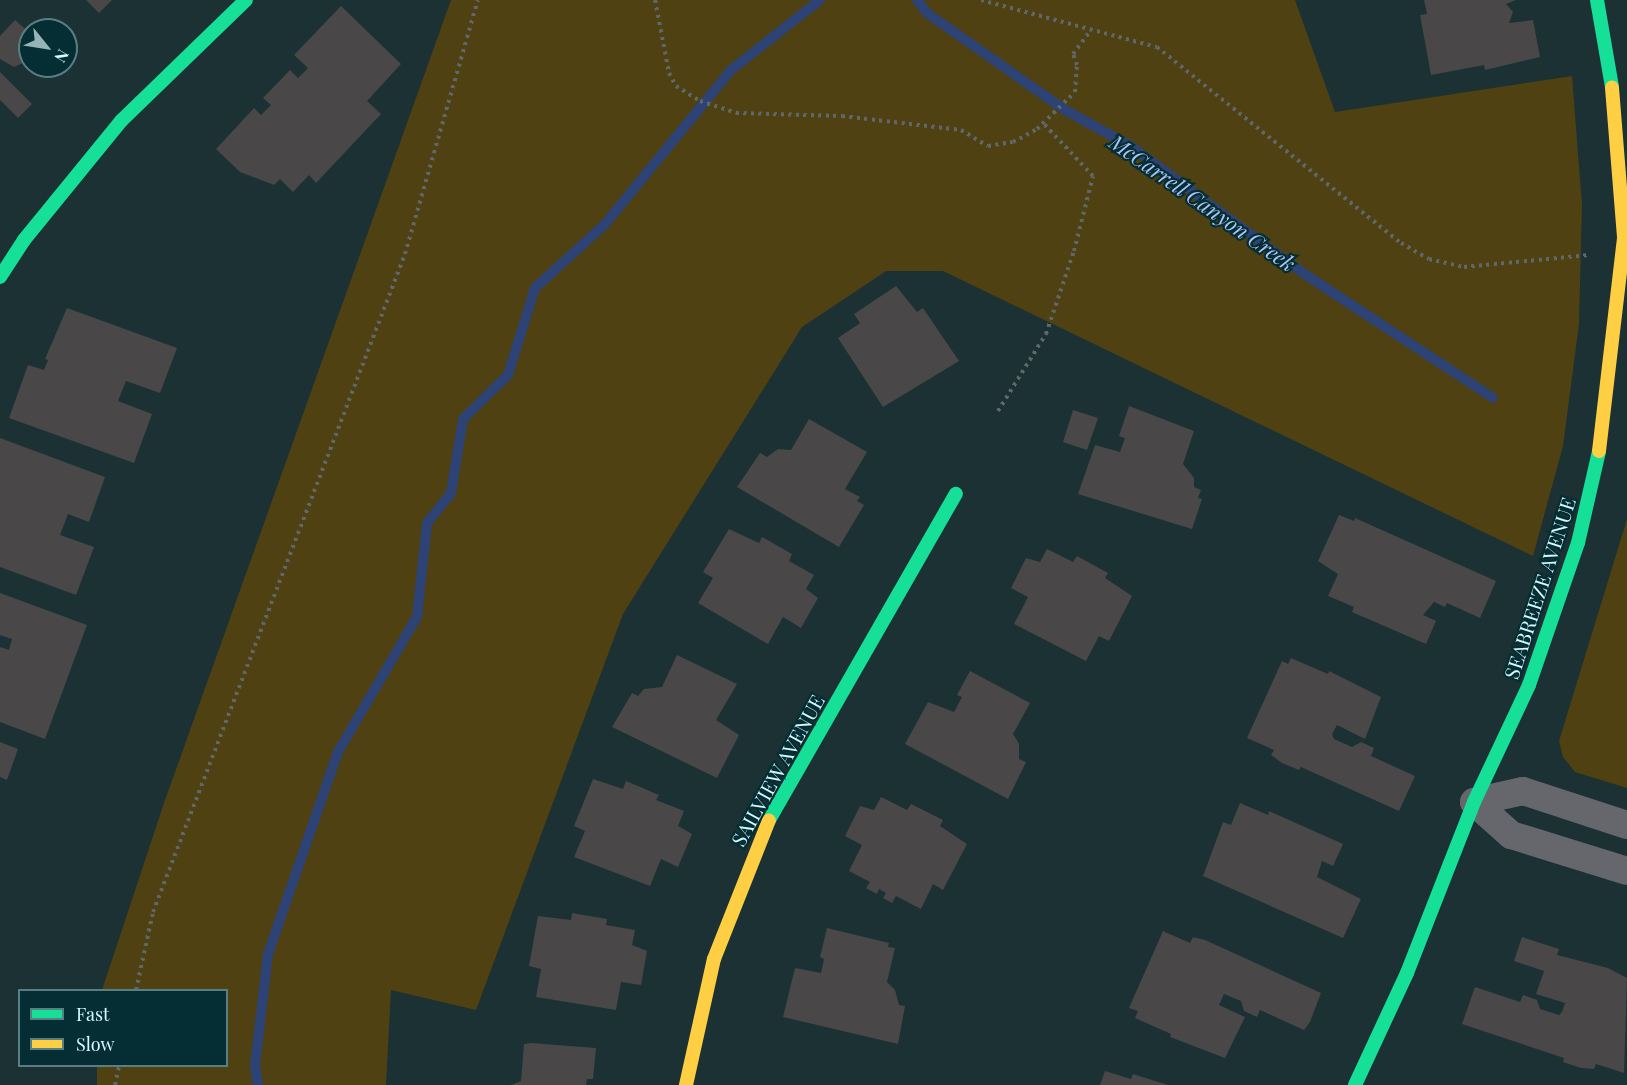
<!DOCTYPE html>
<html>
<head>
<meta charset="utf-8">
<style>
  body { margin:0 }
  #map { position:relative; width:1627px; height:1085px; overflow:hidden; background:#1b3133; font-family:"Playfair Display",serif }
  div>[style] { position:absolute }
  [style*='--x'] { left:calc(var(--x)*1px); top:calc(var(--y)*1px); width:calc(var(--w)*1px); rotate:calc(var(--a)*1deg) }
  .green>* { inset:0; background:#504112 }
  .stream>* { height:10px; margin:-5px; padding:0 5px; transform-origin:5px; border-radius:5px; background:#2d4376 }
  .building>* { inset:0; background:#494748 }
  .path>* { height:4px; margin-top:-2px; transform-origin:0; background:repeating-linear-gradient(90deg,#5e676a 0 3px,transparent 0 7.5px) }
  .street>* { height:28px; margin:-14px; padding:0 14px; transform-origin:14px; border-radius:14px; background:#66676c }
  .fast>* { height:14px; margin:-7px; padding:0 7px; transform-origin:7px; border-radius:7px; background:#16e098 }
  .slow>* { height:14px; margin:-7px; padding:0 7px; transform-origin:7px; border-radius:7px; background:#ffcf43 }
  span { translate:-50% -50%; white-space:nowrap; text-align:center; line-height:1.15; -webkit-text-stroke:4.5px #042e33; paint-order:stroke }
  .street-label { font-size:20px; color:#d6fafe }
  .water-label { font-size:21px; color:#adc3f7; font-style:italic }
  .legend { position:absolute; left:18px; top:989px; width:210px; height:78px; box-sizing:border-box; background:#042e33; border:2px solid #588084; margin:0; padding:8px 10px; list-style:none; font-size:18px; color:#d6fafe }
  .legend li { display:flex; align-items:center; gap:12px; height:30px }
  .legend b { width:30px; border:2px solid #588084 }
  .north { position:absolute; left:18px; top:18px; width:60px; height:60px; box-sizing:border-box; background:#042e33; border:2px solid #588084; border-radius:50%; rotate:120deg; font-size:16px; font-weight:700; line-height:24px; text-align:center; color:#d6fafe }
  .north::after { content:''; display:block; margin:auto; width:21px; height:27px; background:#95b4b7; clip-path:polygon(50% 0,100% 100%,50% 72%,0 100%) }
</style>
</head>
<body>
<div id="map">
  <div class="green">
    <div style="clip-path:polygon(451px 0,1295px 0,1335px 112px,1572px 76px,1582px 205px,1579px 324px,1563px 446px,1533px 556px,943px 271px,886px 271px,802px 327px,623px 614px,476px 1010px,391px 990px,386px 1085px,97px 1085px,97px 1066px,226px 1066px,226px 990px,102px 990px,164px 803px)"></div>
    <div style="clip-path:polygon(1627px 519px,1627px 788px,1575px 772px,1563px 757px,1559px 741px)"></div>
  </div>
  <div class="stream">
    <div style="--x:917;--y:0;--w:16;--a:52"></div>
    <div style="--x:927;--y:13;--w:169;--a:35.1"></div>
    <div style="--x:1065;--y:110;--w:77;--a:28.9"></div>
    <div style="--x:1132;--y:147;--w:212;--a:36.4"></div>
    <div style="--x:1303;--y:273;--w:227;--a:33.3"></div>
    <div style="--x:258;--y:1085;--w:19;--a:-99"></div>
    <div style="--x:255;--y:1066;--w:113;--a:-83.4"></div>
    <div style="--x:268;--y:954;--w:214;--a:-70.9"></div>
    <div style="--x:338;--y:752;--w:156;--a:-59.7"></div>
    <div style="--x:417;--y:617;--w:95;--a:-83.9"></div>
    <div style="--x:427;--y:523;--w:38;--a:-51"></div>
    <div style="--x:451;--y:493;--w:75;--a:-80.8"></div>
    <div style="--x:463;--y:419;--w:63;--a:-44.4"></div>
    <div style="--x:508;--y:375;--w:91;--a:-72.8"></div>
    <div style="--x:535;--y:288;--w:95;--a:-42.4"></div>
    <div style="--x:605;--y:224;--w:199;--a:-50.7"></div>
    <div style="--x:731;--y:70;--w:113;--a:-38.2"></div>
  </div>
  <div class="building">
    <div style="clip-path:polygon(86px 0,112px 0,99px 13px)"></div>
    <div style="clip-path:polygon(1424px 0,1516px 0,1506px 4px,1513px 12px,1509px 23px,1533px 20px,1540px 57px,1485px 70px,1484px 65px,1431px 75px,1420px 15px,1427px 14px)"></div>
    <div style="clip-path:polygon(341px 6px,401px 64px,367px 101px,381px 114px,316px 183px,309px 175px,293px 192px,280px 179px,274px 185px,240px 172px,216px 149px,254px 108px,261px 115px,271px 105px,263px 98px,290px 70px,298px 78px,308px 68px,294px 55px)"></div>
    <div style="clip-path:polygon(15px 20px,30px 33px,30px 60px,14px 67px,0 59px,0 36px)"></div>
    <div style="clip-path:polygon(0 72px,32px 104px,18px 118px,0 100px)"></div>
    <div style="clip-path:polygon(896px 286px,917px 312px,923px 308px,959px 361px,883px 407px,838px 338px,860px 323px,854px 314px)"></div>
    <div style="clip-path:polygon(67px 308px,177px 348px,160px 393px,126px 381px,118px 401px,152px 414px,134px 463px,9px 418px,28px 365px,44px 370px,48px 360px,45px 359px)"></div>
    <div style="clip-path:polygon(1129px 406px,1194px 431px,1183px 464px,1194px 478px,1194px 487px,1201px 490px,1198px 498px,1202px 499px,1192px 529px,1078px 494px,1095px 445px,1120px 452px,1125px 438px,1119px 436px)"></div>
    <div style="clip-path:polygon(1073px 410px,1098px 418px,1087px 450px,1063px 442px)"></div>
    <div style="clip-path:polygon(809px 419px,867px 452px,845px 489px,860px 497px,857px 501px,864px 505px,839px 547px,737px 487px,760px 453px,767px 457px,778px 449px,791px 450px)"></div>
    <div style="clip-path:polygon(0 438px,105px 477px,89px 522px,68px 514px,60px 535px,94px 547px,76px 595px,0 567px)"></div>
    <div style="clip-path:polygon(1339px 515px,1354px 521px,1355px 518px,1496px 581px,1480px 618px,1447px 603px,1445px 607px,1434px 602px,1423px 615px,1436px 621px,1426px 644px,1352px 612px,1354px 607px,1328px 596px,1338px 574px,1318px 561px)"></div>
    <div style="clip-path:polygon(729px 529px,759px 543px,762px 537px,792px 554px,789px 561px,814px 575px,806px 589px,818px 598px,801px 628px,783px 617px,768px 644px,698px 603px,713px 578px,703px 572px)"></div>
    <div style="clip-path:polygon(1047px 549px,1073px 562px,1077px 556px,1108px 573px,1105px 578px,1132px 596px,1109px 641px,1099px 636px,1086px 661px,1014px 624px,1028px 597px,1011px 588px,1026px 558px,1040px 562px)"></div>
    <div style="clip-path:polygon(0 593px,87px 625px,45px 739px,0 722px,0 647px,9px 650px,12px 639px,0 635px)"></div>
    <div style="clip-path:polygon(677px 655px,737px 684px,716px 720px,739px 735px,717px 778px,612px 727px,632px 693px,638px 696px,644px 689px,662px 687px)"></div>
    <div style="clip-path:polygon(1291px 658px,1328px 674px,1329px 671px,1381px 697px,1365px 739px,1337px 725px,1332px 734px,1334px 739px,1352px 747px,1361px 742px,1374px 748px,1371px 756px,1415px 776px,1399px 811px,1301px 767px,1299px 770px,1282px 763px,1271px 755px,1274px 750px,1247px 738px,1282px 661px,1288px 664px)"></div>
    <div style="clip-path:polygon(970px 671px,1030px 703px,1013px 734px,1019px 744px,1019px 759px,1026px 762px,1008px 799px,905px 744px,928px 702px,954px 712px,962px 697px,957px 695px)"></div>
    <div style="clip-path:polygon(0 742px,18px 749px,7px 780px,0 777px)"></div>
    <div style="clip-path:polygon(593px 779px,623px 789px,626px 781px,659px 795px,656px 800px,684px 811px,678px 826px,692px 834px,678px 867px,661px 859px,650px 886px,574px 857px,585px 831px,574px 826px)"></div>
    <div style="clip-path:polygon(881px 797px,907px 810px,911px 804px,943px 820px,940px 826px,967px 844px,943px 890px,933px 884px,921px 909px,896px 896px,892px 903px,883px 898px,886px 893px,879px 889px,877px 894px,866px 888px,870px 882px,849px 871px,862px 845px,845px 836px,860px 806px,874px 810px)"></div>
    <div style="clip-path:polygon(1240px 803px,1268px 815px,1269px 811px,1343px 844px,1333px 866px,1322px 861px,1317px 877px,1361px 899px,1343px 938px,1203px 876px,1223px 822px,1231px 825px)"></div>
    <div style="clip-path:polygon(572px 913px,607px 919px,606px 925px,635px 930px,632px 945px,647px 951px,641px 985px,621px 982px,616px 1010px,536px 997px,541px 969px,529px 966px,538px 916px,571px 920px)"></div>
    <div style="clip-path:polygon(827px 928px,889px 943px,888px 947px,895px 948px,887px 982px,895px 990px,899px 1005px,905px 1006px,898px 1044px,783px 1017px,795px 968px,821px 973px,824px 959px,820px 957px)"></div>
    <div style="clip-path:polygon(1163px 931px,1190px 943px,1193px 937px,1205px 940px,1321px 993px,1310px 1022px,1304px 1030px,1260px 1010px,1257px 1017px,1244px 1011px,1241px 1001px,1224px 994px,1219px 1005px,1245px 1017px,1225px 1058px,1170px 1037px,1171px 1034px,1135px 1018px,1138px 1011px,1129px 1008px)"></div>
    <div style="clip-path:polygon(1522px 937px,1559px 949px,1557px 955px,1608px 968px,1627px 978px,1624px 1073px,1596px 1064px,1594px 1069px,1581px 1068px,1563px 1062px,1564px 1058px,1462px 1024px,1475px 987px,1520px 1002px,1523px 995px,1537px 1000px,1540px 1009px,1559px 1015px,1562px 1012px,1565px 1003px,1536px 994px,1544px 971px,1514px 961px)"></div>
    <div style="clip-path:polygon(531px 1043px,596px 1048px,593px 1079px,587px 1079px,586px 1085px,511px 1085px,521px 1081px,524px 1044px)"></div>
    <div style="clip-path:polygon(1105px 1071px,1131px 1079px,1133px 1074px,1168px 1085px,1100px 1085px)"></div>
  </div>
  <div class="path">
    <div style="--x:655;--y:0;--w:74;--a:79.1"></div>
    <div style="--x:669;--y:73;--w:15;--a:62"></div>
    <div style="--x:676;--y:86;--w:28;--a:32"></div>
    <div style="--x:700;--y:101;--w:38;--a:18"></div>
    <div style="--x:736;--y:113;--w:106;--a:1.6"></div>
    <div style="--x:842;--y:116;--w:120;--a:6.7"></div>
    <div style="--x:961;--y:130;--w:31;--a:31"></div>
    <div style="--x:988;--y:146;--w:25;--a:-9"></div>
    <div style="--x:1013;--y:142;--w:27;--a:-28"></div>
    <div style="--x:1037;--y:129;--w:53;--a:-44.2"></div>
    <div style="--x:1075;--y:92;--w:27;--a:-86"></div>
    <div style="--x:1077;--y:65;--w:12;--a:-110"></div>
    <div style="--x:1073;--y:54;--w:30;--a:-53"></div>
    <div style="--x:981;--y:0;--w:182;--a:15"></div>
    <div style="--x:1157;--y:47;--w:313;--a:38.8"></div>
    <div style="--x:1401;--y:243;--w:32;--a:30"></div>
    <div style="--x:1429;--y:259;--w:36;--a:13"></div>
    <div style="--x:1464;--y:267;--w:125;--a:-5.5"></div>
    <div style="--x:998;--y:411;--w:91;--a:-58.1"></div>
    <div style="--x:1046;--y:334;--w:88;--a:-71.4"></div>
    <div style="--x:1074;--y:251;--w:77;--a:-75.8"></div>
    <div style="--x:1093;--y:176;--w:73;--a:-133.3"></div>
    <div style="--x:136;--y:990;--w:80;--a:-77.7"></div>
    <div style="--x:153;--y:912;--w:705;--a:-69.04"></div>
    <div style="--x:405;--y:254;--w:264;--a:-74"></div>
    <div style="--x:115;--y:1085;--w:19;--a:-78"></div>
  </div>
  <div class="street">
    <div style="--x:1474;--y:802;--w:50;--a:41.7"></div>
    <div style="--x:1511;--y:835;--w:121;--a:17.2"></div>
    <div style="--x:1474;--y:802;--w:50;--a:-12.7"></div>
    <div style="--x:1523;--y:791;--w:109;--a:18.1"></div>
  </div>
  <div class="fast">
    <div style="--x:1597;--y:0;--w:88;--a:80.2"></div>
    <div style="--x:0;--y:277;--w:44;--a:-57"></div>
    <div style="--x:24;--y:240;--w:154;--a:-50.8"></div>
    <div style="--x:121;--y:121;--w:174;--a:-44.1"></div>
    <div style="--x:769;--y:820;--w:376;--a:-60.2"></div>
    <div style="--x:1355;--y:1085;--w:123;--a:-65.1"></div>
    <div style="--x:1407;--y:973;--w:184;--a:-68.6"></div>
    <div style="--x:1474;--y:802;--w:129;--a:-64.8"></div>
    <div style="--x:1529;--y:685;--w:150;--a:-71"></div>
    <div style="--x:1578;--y:543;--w:94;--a:-77.1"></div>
  </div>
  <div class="slow">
    <div style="--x:1599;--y:451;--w:215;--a:-83.3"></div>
    <div style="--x:1624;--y:237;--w:150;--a:-94.6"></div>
    <div style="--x:686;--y:1085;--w:129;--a:-77.5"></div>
    <div style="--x:714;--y:959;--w:149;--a:-68.4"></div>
  </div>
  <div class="street-label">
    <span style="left:1539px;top:588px;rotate:-72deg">SEABREEZE AVENUE</span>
    <span style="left:777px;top:770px;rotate:-61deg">SAILVIEW AVENUE</span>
  </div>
  <div class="water-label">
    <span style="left:1203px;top:202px;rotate:35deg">McCarrell Canyon Creek</span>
  </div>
  <ul class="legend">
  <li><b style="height:8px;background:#16e098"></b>Fast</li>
  <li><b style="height:8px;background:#ffcf43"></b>Slow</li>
  </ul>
  <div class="north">N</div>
</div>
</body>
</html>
